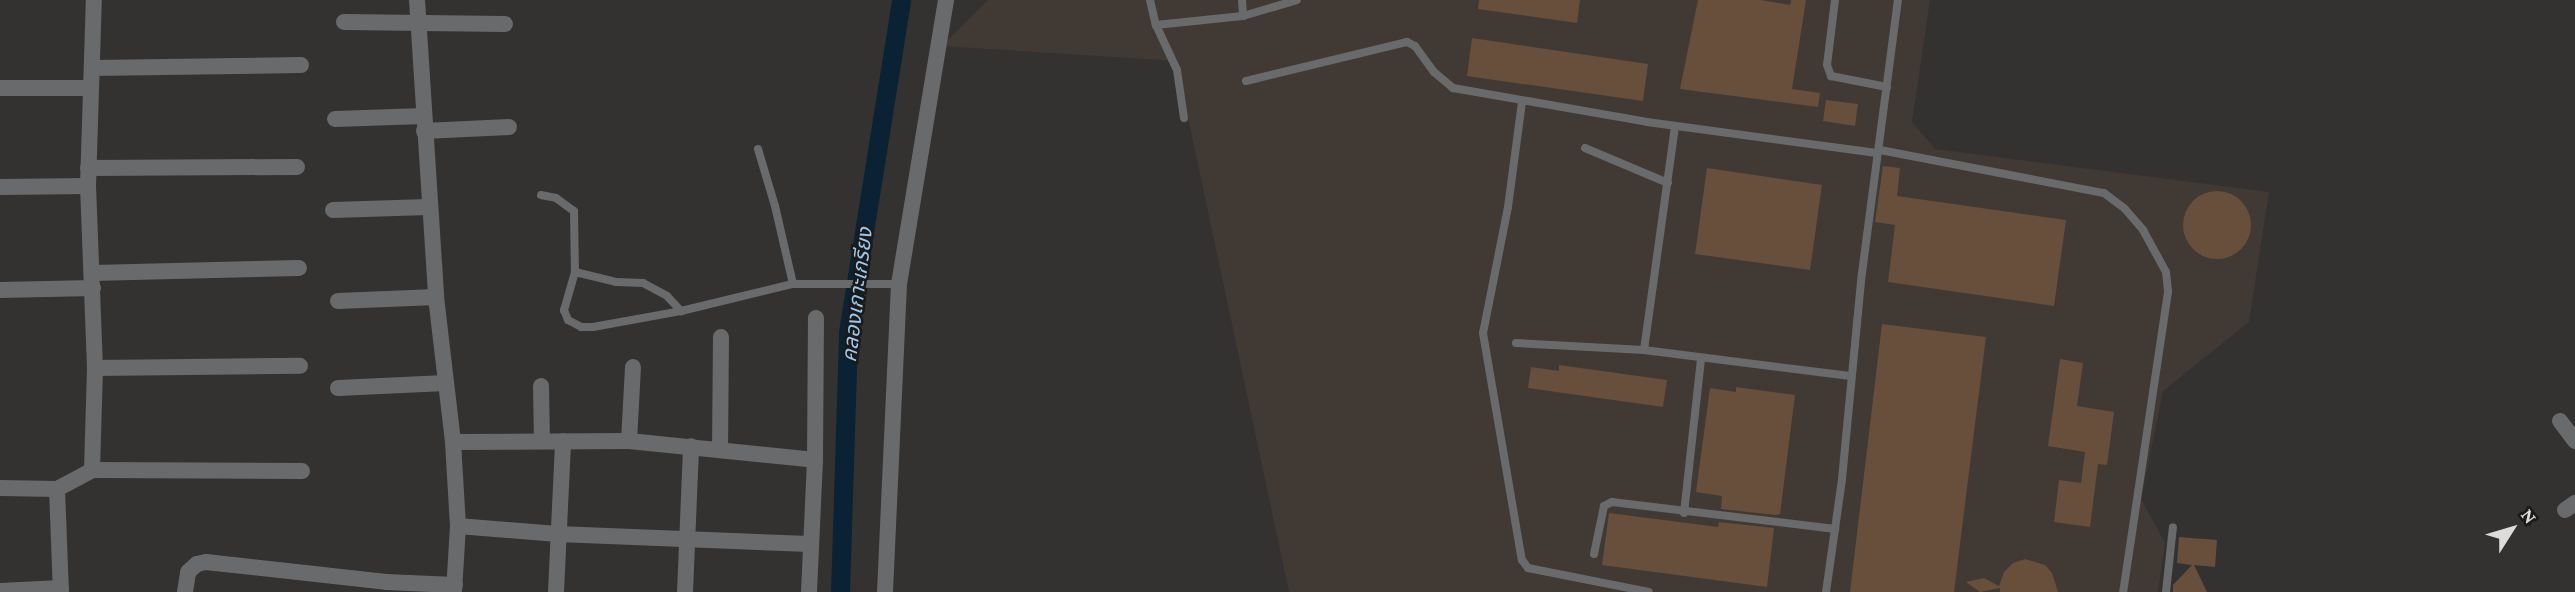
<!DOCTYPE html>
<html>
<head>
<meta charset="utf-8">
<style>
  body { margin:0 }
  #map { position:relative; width:2575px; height:592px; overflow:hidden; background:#343230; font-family:"Crimson Pro","Noto Sans Thai",serif }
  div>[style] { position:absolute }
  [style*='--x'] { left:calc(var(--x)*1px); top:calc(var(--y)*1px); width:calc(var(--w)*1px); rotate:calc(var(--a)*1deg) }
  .built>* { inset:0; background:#413933 }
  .canal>* { height:19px; margin:-9.5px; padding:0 9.5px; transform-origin:9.5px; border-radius:9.5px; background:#0a2233 }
  .building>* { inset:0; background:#674f3c }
  .round { border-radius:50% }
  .lane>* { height:8px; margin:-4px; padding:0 4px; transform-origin:4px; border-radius:4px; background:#696a6b }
  .street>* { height:16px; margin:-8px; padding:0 8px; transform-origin:8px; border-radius:8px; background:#696a6b }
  span { translate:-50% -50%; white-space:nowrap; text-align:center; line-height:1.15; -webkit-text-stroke:5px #1b1a19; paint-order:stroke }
  .water-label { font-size:21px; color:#99c9f0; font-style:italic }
  .north { position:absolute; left:2477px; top:494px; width:70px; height:70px; -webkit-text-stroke:5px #1b1a19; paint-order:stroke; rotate:53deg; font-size:19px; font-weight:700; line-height:28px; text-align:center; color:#dddcdb }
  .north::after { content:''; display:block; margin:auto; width:24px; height:32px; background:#dddcdb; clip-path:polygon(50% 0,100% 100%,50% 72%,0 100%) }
</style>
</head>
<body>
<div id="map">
  <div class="built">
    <div style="clip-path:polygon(988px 0,1930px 0,1912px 122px,1935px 149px,2269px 192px,2249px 322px,2163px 391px,2141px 499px,2165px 543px,2158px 592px,1289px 592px,1176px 61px,942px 46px)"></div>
  </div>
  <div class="canal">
    <div style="--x:840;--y:592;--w:260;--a:-88.2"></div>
    <div style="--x:848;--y:332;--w:336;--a:-80.9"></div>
  </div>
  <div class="building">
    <div style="clip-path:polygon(1479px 0,1580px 0,1577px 23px,1478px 9px)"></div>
    <div style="clip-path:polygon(1698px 0,1761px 0,1790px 5px,1791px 0,1806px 0,1792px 89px,1820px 93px,1818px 107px,1680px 89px)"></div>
    <div style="clip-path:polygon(1472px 38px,1648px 64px,1643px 101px,1467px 76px)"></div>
    <div style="clip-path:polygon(1826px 100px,1858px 104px,1855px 126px,1823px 121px)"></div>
    <div style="clip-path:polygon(1883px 166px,1900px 168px,1897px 196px,2066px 220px,2054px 306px,1888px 282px,1895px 225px,1875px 222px)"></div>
    <div style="clip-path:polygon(1707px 168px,1822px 185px,1810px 270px,1695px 254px)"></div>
    <div class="round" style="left:2183px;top:191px;width:68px;height:68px"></div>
    <div style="clip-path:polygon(1882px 324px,1986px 337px,1954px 592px,1850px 592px)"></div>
    <div style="clip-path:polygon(2060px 359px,2083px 363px,2077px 406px,2114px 412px,2107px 465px,2098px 464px,2090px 527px,2054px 522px,2059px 480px,2081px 483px,2085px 452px,2048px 446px)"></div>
    <div style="clip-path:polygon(1559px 365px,1667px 380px,1663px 407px,1528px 388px,1531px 367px,1559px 371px)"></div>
    <div style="clip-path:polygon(1736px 387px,1795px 395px,1780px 514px,1776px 515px,1721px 509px,1722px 496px,1696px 492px,1710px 388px,1736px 392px)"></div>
    <div style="clip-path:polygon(1609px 513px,1718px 527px,1719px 522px,1774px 528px,1767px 587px,1602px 565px)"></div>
    <div style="clip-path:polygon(2179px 537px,2217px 540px,2215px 567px,2194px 565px,2207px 592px,2173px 592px,2173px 585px,2192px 565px,2177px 563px)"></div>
    <div style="clip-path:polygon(2025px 559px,2045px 565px,2052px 573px,2058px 592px,2000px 592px,2000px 588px,1980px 592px,1966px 582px,1984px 578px,1999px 586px,2004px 572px,2013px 563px)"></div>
  </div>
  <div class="lane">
    <div style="--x:1150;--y:0;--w:26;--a:77"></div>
    <div style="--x:1242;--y:0;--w:16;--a:86"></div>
    <div style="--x:1835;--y:0;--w:65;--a:97"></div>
    <div style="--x:1827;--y:65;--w:12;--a:70"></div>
    <div style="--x:1831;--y:76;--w:57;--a:11.1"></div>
    <div style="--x:1246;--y:81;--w:166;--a:-13.6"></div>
    <div style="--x:1407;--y:42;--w:9;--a:27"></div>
    <div style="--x:1415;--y:46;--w:32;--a:54"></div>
    <div style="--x:1434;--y:72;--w:25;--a:40"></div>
    <div style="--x:1453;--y:88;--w:197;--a:9.9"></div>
    <div style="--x:1647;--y:122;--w:232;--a:7.7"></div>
    <div style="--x:1522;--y:102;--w:106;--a:97.6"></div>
    <div style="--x:1508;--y:207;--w:128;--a:101.2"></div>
    <div style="--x:1483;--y:333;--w:230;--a:80.3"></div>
    <div style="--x:1522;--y:560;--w:10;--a:53"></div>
    <div style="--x:1528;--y:568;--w:123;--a:11.2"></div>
    <div style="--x:1184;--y:118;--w:49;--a:-98.3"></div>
    <div style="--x:1177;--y:70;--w:50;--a:-115"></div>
    <div style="--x:1156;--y:25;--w:87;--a:-5.9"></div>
    <div style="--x:1243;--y:16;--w:56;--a:-16.5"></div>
    <div style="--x:1585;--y:148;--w:90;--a:22.9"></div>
    <div style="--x:758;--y:149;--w:59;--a:73.4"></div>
    <div style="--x:775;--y:206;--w:80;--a:77"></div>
    <div style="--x:1880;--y:150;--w:228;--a:10.9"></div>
    <div style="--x:2104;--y:193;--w:26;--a:37"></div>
    <div style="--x:2125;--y:209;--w:28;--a:49"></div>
    <div style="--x:2143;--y:230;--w:48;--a:61.3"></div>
    <div style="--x:2166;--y:272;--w:20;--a:84"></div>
    <div style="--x:2168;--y:292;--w:303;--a:98.5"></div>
    <div style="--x:541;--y:195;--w:15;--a:11"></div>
    <div style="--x:556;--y:198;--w:22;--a:36"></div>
    <div style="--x:574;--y:211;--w:61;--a:89.1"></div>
    <div style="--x:575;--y:272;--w:40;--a:106"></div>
    <div style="--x:564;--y:310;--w:11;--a:68"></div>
    <div style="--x:568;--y:320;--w:15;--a:28"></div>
    <div style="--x:581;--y:327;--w:12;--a:0"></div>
    <div style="--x:593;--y:327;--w:89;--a:-10.3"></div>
    <div style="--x:681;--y:311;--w:115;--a:-13.6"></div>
    <div style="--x:793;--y:284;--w:106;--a:0"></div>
    <div style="--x:575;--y:272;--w:42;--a:13.7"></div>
    <div style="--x:616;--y:282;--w:27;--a:2"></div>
    <div style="--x:643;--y:283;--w:27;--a:28"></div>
    <div style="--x:667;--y:296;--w:21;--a:47"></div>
    <div style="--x:1516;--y:343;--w:128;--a:3.1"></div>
    <div style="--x:1644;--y:350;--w:208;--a:7.2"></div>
    <div style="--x:1644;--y:350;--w:226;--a:-82.1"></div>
    <div style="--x:1684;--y:513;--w:155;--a:-83.7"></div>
    <div style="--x:1594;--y:554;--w:49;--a:-78.2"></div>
    <div style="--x:1604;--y:506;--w:9;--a:-27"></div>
    <div style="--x:1612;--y:502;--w:225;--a:6.9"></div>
    <div style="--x:1826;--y:592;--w:114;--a:-81.9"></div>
    <div style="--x:1842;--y:479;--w:207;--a:-84.5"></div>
    <div style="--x:1862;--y:273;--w:275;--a:-82.5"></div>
    <div style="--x:2166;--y:592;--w:65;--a:-83.9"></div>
  </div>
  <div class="street">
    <div style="--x:417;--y:0;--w:298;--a:86.3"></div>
    <div style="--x:436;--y:297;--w:146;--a:83.3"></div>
    <div style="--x:453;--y:442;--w:84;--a:86.6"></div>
    <div style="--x:458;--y:526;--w:66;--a:93.5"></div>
    <div style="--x:344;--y:22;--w:161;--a:0.7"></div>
    <div style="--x:92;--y:68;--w:209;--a:-0.8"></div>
    <div style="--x:0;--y:88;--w:91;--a:0"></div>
    <div style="--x:335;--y:119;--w:88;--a:-2"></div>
    <div style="--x:424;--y:131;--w:85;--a:-2.7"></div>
    <div style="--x:88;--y:168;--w:209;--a:-0.3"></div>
    <div style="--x:0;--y:187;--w:88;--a:-0.7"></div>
    <div style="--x:333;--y:210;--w:95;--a:-1.8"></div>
    <div style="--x:92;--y:273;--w:207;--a:-1.4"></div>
    <div style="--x:0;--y:290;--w:93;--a:-1.2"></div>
    <div style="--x:338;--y:301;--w:98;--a:-2.3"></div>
    <div style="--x:95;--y:368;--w:205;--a:-0.6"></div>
    <div style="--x:541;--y:386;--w:55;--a:89"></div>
    <div style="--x:338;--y:388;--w:108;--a:-2.7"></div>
    <div style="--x:2560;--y:421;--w:25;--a:53"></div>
    <div style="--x:629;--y:441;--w:74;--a:-86.9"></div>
    <div style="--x:453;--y:442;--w:176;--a:-0.3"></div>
    <div style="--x:629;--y:441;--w:187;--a:5.8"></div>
    <div style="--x:720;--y:450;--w:113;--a:-89.5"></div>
    <div style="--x:92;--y:470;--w:102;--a:-88.3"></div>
    <div style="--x:95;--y:368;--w:182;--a:-92.2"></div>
    <div style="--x:88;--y:186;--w:186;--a:-88.2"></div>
    <div style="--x:0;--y:488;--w:57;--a:1"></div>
    <div style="--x:57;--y:489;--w:40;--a:-28"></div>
    <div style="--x:92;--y:470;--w:210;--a:0.3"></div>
    <div style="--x:57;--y:489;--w:103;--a:87.8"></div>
    <div style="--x:2565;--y:510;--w:12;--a:-35"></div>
    <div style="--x:458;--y:526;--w:100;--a:4.6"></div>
    <div style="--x:558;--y:534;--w:252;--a:2.3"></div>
    <div style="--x:0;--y:591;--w:61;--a:-2.8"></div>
    <div style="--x:185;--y:592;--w:20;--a:-81"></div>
    <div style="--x:188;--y:572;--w:12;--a:-42"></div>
    <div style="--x:197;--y:564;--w:9;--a:-13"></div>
    <div style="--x:206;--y:562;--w:181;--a:6.3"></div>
    <div style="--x:386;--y:582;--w:69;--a:2.5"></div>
    <div style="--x:556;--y:592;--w:151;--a:-87.3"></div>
    <div style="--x:685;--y:592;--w:146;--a:-87.6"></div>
    <div style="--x:809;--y:592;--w:132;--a:-87.4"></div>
    <div style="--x:815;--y:460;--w:142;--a:-89.6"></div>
    <div style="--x:885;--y:592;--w:308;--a:-87.4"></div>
    <div style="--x:899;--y:284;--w:288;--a:-80.6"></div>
  </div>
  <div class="water-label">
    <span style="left:857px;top:295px;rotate:-83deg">คลองเกาะเกรียง</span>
  </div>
  <div class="north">N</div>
</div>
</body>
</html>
